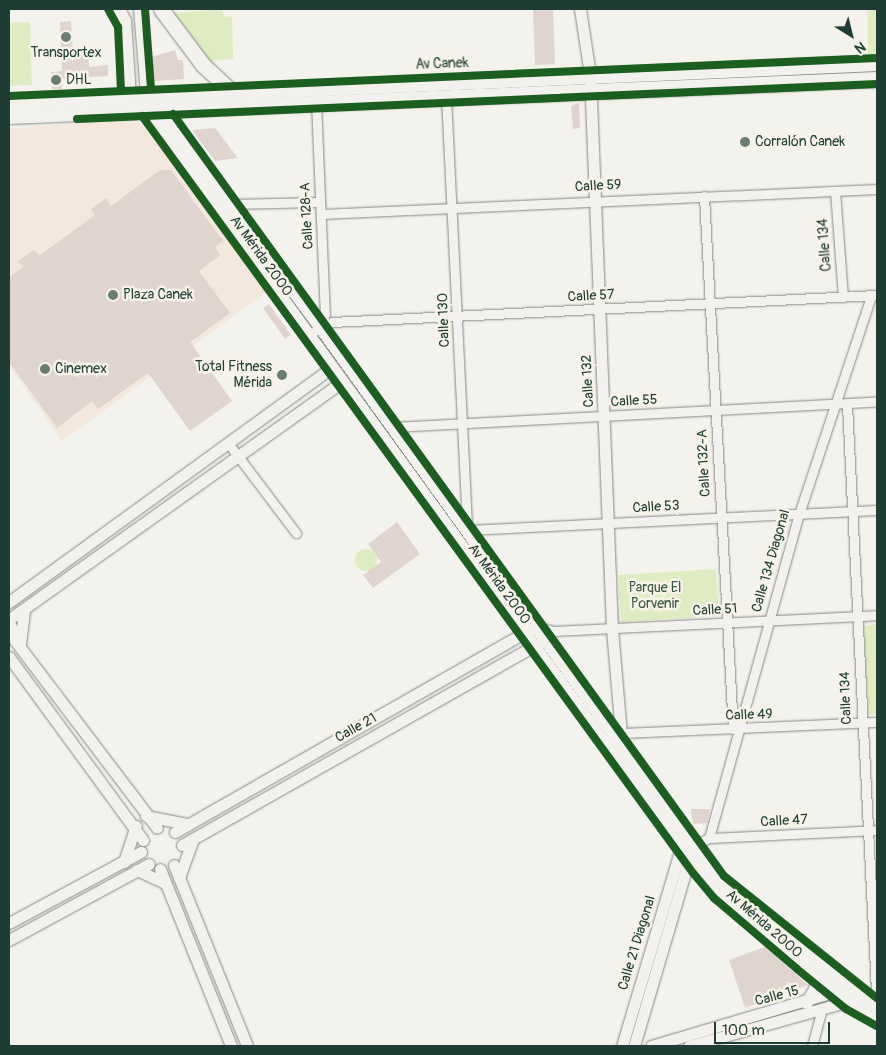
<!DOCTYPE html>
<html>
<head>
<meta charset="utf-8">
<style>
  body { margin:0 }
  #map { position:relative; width:886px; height:1055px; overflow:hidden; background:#f4f2ec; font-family:Pangolin,sans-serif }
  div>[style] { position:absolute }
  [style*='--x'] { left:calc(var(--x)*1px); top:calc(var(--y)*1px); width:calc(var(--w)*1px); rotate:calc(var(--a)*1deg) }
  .built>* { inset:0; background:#f3e7de }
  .green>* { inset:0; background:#dfecc1 }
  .round { border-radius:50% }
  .building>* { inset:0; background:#e0d4cf }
  .roads { filter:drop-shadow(0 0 1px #848985) drop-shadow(0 0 1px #848985) }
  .minor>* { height:9px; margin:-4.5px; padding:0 4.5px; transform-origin:4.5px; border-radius:4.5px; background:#f2f1ed }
  .tertiary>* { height:11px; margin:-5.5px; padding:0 5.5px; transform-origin:5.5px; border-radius:5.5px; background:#f2f1ed }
  .secondary>* { height:12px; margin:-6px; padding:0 6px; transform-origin:6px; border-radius:6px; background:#f2f1ed }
  .primary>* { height:15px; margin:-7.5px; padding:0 7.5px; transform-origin:7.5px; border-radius:7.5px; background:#f2f1ed }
  .cycleway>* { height:8px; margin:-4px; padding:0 4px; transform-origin:4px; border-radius:4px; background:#1b5e20 }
  .dots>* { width:14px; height:14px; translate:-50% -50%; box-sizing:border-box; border:2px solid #f7f3e8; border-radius:50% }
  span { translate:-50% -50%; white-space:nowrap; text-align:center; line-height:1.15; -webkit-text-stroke:5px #f7f3e8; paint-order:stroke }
  .poi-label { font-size:14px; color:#1f3d34 }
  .left { translate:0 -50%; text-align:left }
  .right { translate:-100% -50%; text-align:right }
  .street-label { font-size:14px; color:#1f3d34 }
  .park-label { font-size:14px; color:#395744 }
  .frame { position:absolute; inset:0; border:10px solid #1f3d34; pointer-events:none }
  .north { position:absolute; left:826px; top:10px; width:50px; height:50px; -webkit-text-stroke:4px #f7f3e8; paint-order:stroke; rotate:144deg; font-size:14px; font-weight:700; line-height:20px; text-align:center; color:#1f3d34 }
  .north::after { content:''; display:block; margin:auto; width:18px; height:22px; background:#1f3d34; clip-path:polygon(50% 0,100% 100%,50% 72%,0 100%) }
  .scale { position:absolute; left:714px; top:1022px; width:116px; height:22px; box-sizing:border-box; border:2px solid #1f3d34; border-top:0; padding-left:6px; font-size:15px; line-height:18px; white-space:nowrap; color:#1f3d34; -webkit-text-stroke:4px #f7f3e8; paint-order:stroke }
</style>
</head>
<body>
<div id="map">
  <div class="built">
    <div style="clip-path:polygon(126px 119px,144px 126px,267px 292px,62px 441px,9px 366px,9px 129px)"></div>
  </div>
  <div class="green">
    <div style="clip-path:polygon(222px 9px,224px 17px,232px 16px,233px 59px,209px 61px,174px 13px)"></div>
    <div style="clip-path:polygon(867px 9px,877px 9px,877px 54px,868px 54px)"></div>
    <div style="clip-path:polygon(30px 22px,32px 85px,9px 86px,9px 23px)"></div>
    <div class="round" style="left:355px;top:549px;width:22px;height:22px"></div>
    <div style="clip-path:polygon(716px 569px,719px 616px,621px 622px,618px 575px)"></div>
    <div style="clip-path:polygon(877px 624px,877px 714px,868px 715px,864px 626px)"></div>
  </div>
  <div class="building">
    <div style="clip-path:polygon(553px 9px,555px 64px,535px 65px,533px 10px)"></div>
    <div style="clip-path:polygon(71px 21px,73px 52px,88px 52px,89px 67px,108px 65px,108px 76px,61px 79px,62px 89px,52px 89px,51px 72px,62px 71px,60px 22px)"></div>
    <div style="clip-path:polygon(175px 50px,178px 60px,183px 60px,184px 79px,154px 81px,152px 57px)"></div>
    <div style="clip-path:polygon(579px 103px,580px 128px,573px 129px,571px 106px)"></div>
    <div style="clip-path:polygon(215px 128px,238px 158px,215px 161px,192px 130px)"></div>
    <div style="clip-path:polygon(160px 170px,171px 170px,223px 241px,215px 247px,220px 255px,199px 271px,230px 313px,190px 342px,232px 401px,190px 431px,148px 373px,98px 409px,92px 401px,57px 428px,9px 362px,9px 277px,23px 267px,18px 261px,34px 250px,39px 256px,95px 215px,91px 209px,106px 198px,111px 206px)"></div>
    <div style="clip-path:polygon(269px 304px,291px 335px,285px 339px,263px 308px)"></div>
    <div style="clip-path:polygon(397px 522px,420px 554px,373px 588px,363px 575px,381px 562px,368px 544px)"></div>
    <div style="clip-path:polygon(691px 809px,710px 809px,707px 823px,693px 824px)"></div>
    <div style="clip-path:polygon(765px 947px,808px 985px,745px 1008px,729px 960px)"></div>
  </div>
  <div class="roads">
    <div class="minor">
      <div style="--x:446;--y:96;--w:435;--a:87.2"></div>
      <div style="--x:316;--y:102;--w:212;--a:87.6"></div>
      <div style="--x:325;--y:314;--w:14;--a:111"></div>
      <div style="--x:835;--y:191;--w:106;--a:85.7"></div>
      <div style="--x:704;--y:196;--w:534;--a:86.89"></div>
      <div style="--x:231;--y:204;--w:89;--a:-1.3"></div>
      <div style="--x:321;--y:214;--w:557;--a:-2.57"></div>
      <div style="--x:315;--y:331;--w:19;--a:-28"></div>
      <div style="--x:332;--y:322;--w:546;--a:-2.84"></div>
      <div style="--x:847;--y:404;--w:588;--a:87.17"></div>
      <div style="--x:392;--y:427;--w:486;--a:-3"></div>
      <div style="--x:228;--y:443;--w:113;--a:52.9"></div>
      <div style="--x:467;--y:530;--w:410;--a:-2.8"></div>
      <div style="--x:536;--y:626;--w:18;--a:16"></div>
      <div style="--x:553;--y:631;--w:324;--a:-2.8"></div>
      <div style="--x:621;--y:733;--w:256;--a:-2.5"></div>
      <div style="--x:709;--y:838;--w:336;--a:-74.5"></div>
      <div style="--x:799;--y:514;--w:230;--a:-71.7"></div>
      <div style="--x:693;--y:846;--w:18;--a:-27"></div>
      <div style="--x:709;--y:838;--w:168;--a:-2.7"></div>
      <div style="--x:812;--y:1046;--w:38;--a:-75"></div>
    </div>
    <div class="tertiary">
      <div style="--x:580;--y:9;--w:66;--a:81.3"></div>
      <div style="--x:590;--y:74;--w:555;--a:87.73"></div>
      <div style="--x:612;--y:629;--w:104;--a:85.1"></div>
      <div style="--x:621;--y:733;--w:14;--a:146"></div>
      <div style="--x:9;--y:602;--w:400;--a:-36"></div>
      <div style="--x:11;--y:618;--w:408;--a:-35.5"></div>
      <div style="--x:11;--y:626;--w:12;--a:81"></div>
      <div style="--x:13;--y:638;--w:238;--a:52.8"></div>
      <div style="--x:20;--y:644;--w:35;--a:-83"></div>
      <div style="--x:9;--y:657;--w:227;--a:53.8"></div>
      <div style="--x:146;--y:816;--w:43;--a:10.8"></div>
      <div style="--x:175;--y:832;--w:412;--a:-29.7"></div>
      <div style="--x:182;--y:845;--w:414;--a:-29.5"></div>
      <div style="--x:124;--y:862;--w:38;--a:-72"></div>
      <div style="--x:174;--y:865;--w:195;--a:68"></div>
      <div style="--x:160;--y:869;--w:191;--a:68.1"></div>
      <div style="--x:137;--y:870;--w:31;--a:25"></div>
      <div style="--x:179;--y:878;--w:41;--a:-70.3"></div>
      <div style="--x:9;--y:923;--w:150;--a:-28.3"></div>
      <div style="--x:9;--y:940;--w:159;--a:-28.5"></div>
      <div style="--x:622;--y:1046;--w:207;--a:-73.4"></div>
      <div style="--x:634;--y:1046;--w:195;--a:-73.6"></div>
      <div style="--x:651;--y:1046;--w:204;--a:-16.5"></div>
      <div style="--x:689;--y:1046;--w:173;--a:-15.7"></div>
    </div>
    <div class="secondary">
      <div style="--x:119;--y:9;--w:13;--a:63"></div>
      <div style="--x:125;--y:21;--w:75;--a:86.2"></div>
      <div style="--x:130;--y:96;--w:21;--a:41"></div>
      <div style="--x:146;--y:110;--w:925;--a:54.06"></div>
      <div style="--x:689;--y:859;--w:46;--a:52.9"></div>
      <div style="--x:717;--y:896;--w:204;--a:38.2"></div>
      <div style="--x:140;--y:9;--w:86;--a:85.3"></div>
      <div style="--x:147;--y:95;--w:289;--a:53.3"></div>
      <div style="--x:320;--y:327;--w:656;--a:54.25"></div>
      <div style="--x:703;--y:859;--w:39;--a:52"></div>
      <div style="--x:727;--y:890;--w:190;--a:38"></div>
      <div style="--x:807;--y:1003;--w:20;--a:-60"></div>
      <div style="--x:817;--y:986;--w:12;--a:-104"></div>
    </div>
    <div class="primary">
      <div style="--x:161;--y:9;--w:70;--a:53.1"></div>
      <div style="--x:203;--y:65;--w:40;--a:43"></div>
      <div style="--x:9;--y:102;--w:869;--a:-2.57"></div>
      <div style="--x:9;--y:116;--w:869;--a:-2.44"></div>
    </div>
  </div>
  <div class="cycleway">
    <div style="--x:108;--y:9;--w:21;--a:61"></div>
    <div style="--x:118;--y:27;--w:64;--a:87.3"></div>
    <div style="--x:145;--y:9;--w:80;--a:85.7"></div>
    <div style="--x:9;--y:96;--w:869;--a:-2.51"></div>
    <div style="--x:173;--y:114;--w:940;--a:54.13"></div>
    <div style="--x:724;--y:876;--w:196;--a:38.6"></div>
    <div style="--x:142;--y:116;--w:936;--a:53.95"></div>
    <div style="--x:693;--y:873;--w:33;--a:50"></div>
    <div style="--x:714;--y:898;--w:109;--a:40.5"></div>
    <div style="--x:797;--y:969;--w:63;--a:39.2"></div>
    <div style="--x:846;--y:1009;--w:35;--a:29"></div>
    <div style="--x:77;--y:119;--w:801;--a:-2.51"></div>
  </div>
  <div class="dots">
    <div style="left:66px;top:37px;background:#6a7c74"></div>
    <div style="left:56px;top:80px;background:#6a7c74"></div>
    <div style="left:745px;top:142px;background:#6a7c74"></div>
    <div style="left:113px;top:295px;background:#6a7c74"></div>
    <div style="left:45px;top:369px;background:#6a7c74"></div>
    <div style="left:282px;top:375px;background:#6a7c74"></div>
  </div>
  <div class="poi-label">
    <span style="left:66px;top:53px">Transportex</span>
    <span class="left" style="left:66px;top:80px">DHL</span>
    <span class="left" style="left:755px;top:142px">Corralón Canek</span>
    <span class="left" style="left:123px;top:295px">Plaza Canek</span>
    <span class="right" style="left:272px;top:375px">Total Fitness<br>Mérida</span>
    <span class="left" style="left:55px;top:369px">Cinemex</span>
  </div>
  <div class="street-label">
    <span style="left:442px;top:64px;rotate:-2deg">Av Canek</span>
    <span style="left:598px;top:186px;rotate:-3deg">Calle 59</span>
    <span style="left:307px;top:216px;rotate:-93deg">Calle 128-A</span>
    <span style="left:825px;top:245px;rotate:-94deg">Calle 134</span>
    <span style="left:261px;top:256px;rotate:54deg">Av Mérida 2000</span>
    <span style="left:591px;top:296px;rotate:-3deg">Calle 57</span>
    <span style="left:444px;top:320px;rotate:-92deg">Calle 130</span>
    <span style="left:588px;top:381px;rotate:-93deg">Calle 132</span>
    <span style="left:634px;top:401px;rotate:-3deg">Calle 55</span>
    <span style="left:704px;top:463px;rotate:-93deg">Calle 132-A</span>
    <span style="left:656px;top:507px;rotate:-3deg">Calle 53</span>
    <span style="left:771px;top:561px;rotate:-74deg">Calle 134 Diagonal</span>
    <span style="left:499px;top:584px;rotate:54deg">Av Mérida 2000</span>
    <span style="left:715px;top:610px;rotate:-3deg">Calle 51</span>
    <span style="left:846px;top:698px;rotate:-92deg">Calle 134</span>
    <span style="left:749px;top:715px;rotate:-2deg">Calle 49</span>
    <span style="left:356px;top:728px;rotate:-29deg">Calle 21</span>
    <span style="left:784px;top:821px;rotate:-3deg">Calle 47</span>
    <span style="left:764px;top:924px;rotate:41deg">Av Mérida 2000</span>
    <span style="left:637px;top:943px;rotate:-73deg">Calle 21 Diagonal</span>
    <span style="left:777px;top:996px;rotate:-15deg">Calle 15</span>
  </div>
  <div class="park-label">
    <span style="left:655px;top:596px">Parque El<br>Porvenir</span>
  </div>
  <div class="frame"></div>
  <div class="north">N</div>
  <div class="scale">100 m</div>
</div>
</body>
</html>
